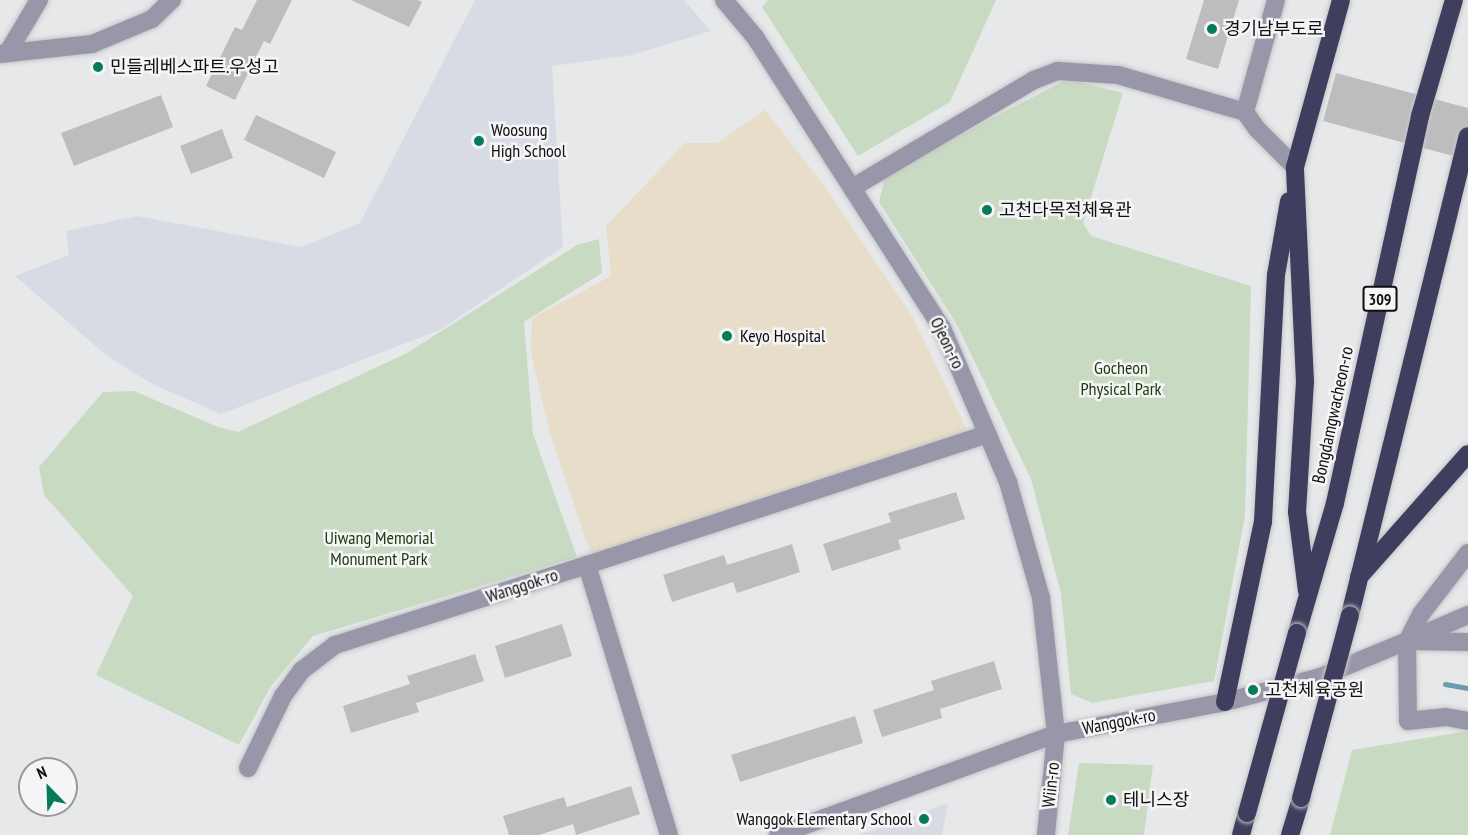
<!DOCTYPE html>
<html>
<head>
<meta charset="utf-8">
<style>
  body { margin:0 }
  #map { position:relative; width:1468px; height:835px; overflow:hidden; background:#e7e8ea; font-family:"PT Sans Narrow","Noto Sans KR",sans-serif }
  div>[style] { position:absolute }
  [style*='--x'] { left:calc(var(--x)*1px); top:calc(var(--y)*1px); width:calc(var(--w)*1px); rotate:calc(var(--a)*1deg) }
  .built>* { inset:0; background:#d9dbe4 }
  .medical>* { inset:0; background:#e8ddc9 }
  .green>* { inset:0; background:#c9dac2 }
  .stream>* { height:5px; margin:-2.5px; padding:0 2.5px; transform-origin:2.5px; border-radius:2.5px; background:#6d9aad }
  .building>* { inset:0; background:#bdbdbf }
  .roads { filter:drop-shadow(0 0 2px #c4c5c7) drop-shadow(0 0 2px #c4c5c7) }
  .minor>* { height:18px; margin:-9px; padding:0 9px; transform-origin:9px; border-radius:9px; background:#9897a9 }
  .highway>* { height:18px; margin:-9px; padding:0 9px; transform-origin:9px; border-radius:9px; background:#403e5f }
  .bridges { filter:drop-shadow(0 0 2px #c4c5c7) drop-shadow(0 0 2px #c4c5c7) }
  .highway-bridge>* { height:18px; margin:-9px; padding:0 9px; transform-origin:9px; border-radius:9px; background:#403e5f }
  .dots>* { width:16px; height:16px; translate:-50% -50%; box-sizing:border-box; border:3px solid #f5f5f8; border-radius:50% }
  span { translate:-50% -50%; white-space:nowrap; text-align:center; line-height:1.15; -webkit-text-stroke:5px #f5f5f8; paint-order:stroke }
  .shield-label span { padding:2px 4px; background:#f5f5f8; border:2px solid; border-radius:4px; -webkit-text-stroke-width:0 }
  .shield-label { font-size:16px; color:#0f0f0f; font-weight:700 }
  .poi-label { font-size:18px; color:#0f0f0f }
  .left { translate:0 -50%; text-align:left }
  .right { translate:-100% -50%; text-align:right }
  .street-label { font-size:18px; color:#0f0f0f }
  .park-label { font-size:18px; color:#1a3a06 }
  .north { position:absolute; left:18px; top:757px; width:60px; height:60px; box-sizing:border-box; background:#f5f5f8; border:2px solid #99999b; border-radius:50%; rotate:337deg; font-size:16px; font-weight:700; line-height:24px; text-align:center; color:#0f0f0f }
  .north::after { content:''; display:block; margin:auto; width:21px; height:27px; background:#057b58; clip-path:polygon(50% 0,100% 100%,50% 72%,0 100%) }
</style>
</head>
<body>
<div id="map">
  <div class="built">
    <div style="clip-path:polygon(475px 0,684px 0,711px 31px,632px 55px,552px 66px,563px 247px,440px 330px,221px 414px,154px 385px,107px 356px,15px 276px,69px 255px,66px 231px,137px 216px,302px 247px,360px 223px)"></div>
    <div style="clip-path:polygon(948px 803px,942px 835px,859px 835px)"></div>
  </div>
  <div class="medical">
    <div style="clip-path:polygon(765px 110px,825px 187px,912px 316px,969px 434px,592px 558px,549px 430px,531px 353px,532px 318px,611px 276px,606px 226px,685px 143px,717px 143px)"></div>
  </div>
  <div class="green">
    <div style="clip-path:polygon(768px 0,996px 0,950px 102px,858px 156px,762px 7px)"></div>
    <div style="clip-path:polygon(1068px 79px,1123px 93px,1083px 223px,1091px 236px,1251px 286px,1245px 516px,1214px 681px,1092px 703px,1071px 694px,1061px 594px,1031px 479px,956px 323px,879px 202px,886px 173px)"></div>
    <div style="clip-path:polygon(599px 239px,602px 273px,524px 322px,533px 434px,577px 557px,313px 636px,271px 686px,239px 745px,96px 675px,133px 596px,44px 495px,39px 467px,103px 392px,134px 391px,218px 427px,238px 432px,407px 353px,577px 245px)"></div>
    <div style="clip-path:polygon(1468px 731px,1468px 835px,1330px 835px,1352px 750px)"></div>
    <div style="clip-path:polygon(1079px 763px,1153px 765px,1144px 835px,1068px 835px)"></div>
  </div>
  <div class="stream">
    <div style="--x:1445;--y:684;--w:23;--a:10"></div>
  </div>
  <div class="building">
    <div style="clip-path:polygon(257px 0,292px 0,270px 44px,264px 41px,235px 100px,206px 86px,235px 27px,242px 30px)"></div>
    <div style="clip-path:polygon(351px 0,418px 0,422px 2px,409px 27px)"></div>
    <div style="clip-path:polygon(1204px 0,1239px 0,1218px 69px,1186px 59px)"></div>
    <div style="clip-path:polygon(1336px 73px,1468px 108px,1468px 160px,1323px 121px)"></div>
    <div style="clip-path:polygon(161px 95px,173px 127px,74px 166px,61px 133px)"></div>
    <div style="clip-path:polygon(256px 115px,336px 152px,324px 178px,244px 140px)"></div>
    <div style="clip-path:polygon(222px 129px,233px 158px,191px 174px,180px 146px)"></div>
    <div style="clip-path:polygon(956px 492px,965px 519px,898px 540px,901px 549px,832px 571px,823px 544px,891px 522px,888px 513px)"></div>
    <div style="clip-path:polygon(792px 544px,800px 572px,737px 593px,733px 582px,672px 602px,663px 575px,724px 555px,727px 565px)"></div>
    <div style="clip-path:polygon(562px 624px,572px 656px,505px 678px,495px 646px)"></div>
    <div style="clip-path:polygon(475px 654px,484px 681px,416px 703px,419px 712px,351px 733px,343px 706px,410px 684px,407px 676px)"></div>
    <div style="clip-path:polygon(994px 661px,1002px 689px,940px 709px,942px 718px,882px 737px,873px 710px,934px 690px,931px 681px)"></div>
    <div style="clip-path:polygon(855px 716px,863px 743px,740px 782px,731px 755px)"></div>
    <div style="clip-path:polygon(631px 786px,640px 814px,576px 835px,573px 824px,539px 835px,509px 835px,503px 816px,564px 797px,567px 807px)"></div>
  </div>
  <div class="roads">
    <div class="minor">
      <div style="--x:724;--y:0;--w:48;--a:50"></div>
      <div style="--x:755;--y:37;--w:346;--a:57.3"></div>
      <div style="--x:942;--y:328;--w:168;--a:66.8"></div>
      <div style="--x:1008;--y:482;--w:121;--a:74.1"></div>
      <div style="--x:1041;--y:598;--w:137;--a:83.7"></div>
      <div style="--x:1056;--y:734;--w:101;--a:95.7"></div>
      <div style="--x:1276;--y:0;--w:116;--a:105.5"></div>
      <div style="--x:1245;--y:112;--w:21;--a:55"></div>
      <div style="--x:1257;--y:129;--w:54;--a:45"></div>
      <div style="--x:8;--y:52;--w:61;--a:-59.2"></div>
      <div style="--x:0;--y:54;--w:93;--a:-6.2"></div>
      <div style="--x:92;--y:44;--w:65;--a:-22.6"></div>
      <div style="--x:152;--y:19;--w:28;--a:-44"></div>
      <div style="--x:852;--y:188;--w:212;--a:-30.7"></div>
      <div style="--x:1034;--y:80;--w:26;--a:-21"></div>
      <div style="--x:1058;--y:71;--w:60;--a:3.8"></div>
      <div style="--x:1118;--y:75;--w:132;--a:16.2"></div>
      <div style="--x:1468;--y:553;--w:77;--a:127.6"></div>
      <div style="--x:1421;--y:614;--w:30;--a:117"></div>
      <div style="--x:1407;--y:641;--w:80;--a:89.3"></div>
      <div style="--x:1408;--y:721;--w:38;--a:-6"></div>
      <div style="--x:1446;--y:717;--w:22;--a:10"></div>
      <div style="--x:587;--y:565;--w:421;--a:-18.1"></div>
      <div style="--x:1414;--y:638;--w:59;--a:-23.1"></div>
      <div style="--x:248;--y:768;--w:80;--a:-64.1"></div>
      <div style="--x:283;--y:696;--w:31;--a:-54"></div>
      <div style="--x:301;--y:671;--w:43;--a:-37.4"></div>
      <div style="--x:335;--y:645;--w:264;--a:-17.6"></div>
      <div style="--x:587;--y:565;--w:282;--a:73.1"></div>
      <div style="--x:778;--y:835;--w:296;--a:-20"></div>
      <div style="--x:1056;--y:734;--w:172;--a:-10.7"></div>
      <div style="--x:1225;--y:702;--w:98;--a:-14.7"></div>
      <div style="--x:1320;--y:677;--w:94;--a:-22.5"></div>
      <div style="--x:1407;--y:641;--w:61;--a:0.9"></div>
    </div>
    <div class="highway">
      <div style="--x:1359;--y:577;--w:164;--a:-48.5"></div>
      <div style="--x:1307;--y:591;--w:80;--a:-97.2"></div>
      <div style="--x:1297;--y:512;--w:130;--a:-86.5"></div>
      <div style="--x:1305;--y:382;--w:215;--a:-92.7"></div>
      <div style="--x:1295;--y:167;--w:173;--a:-74.6"></div>
      <div style="--x:1350;--y:615;--w:493;--a:-76.2"></div>
      <div style="--x:1297;--y:633;--w:135;--a:-73.7"></div>
      <div style="--x:1335;--y:503;--w:396;--a:-77.6"></div>
      <div style="--x:1420;--y:116;--w:121;--a:-73.7"></div>
      <div style="--x:1225;--y:702;--w:184;--a:-78.1"></div>
      <div style="--x:1263;--y:522;--w:247;--a:-87"></div>
      <div style="--x:1276;--y:275;--w:75;--a:-80"></div>
      <div style="--x:1241;--y:835;--w:23;--a:-75"></div>
      <div style="--x:1290;--y:835;--w:39;--a:-73"></div>
    </div>
  </div>
  <div class="bridges">
    <div class="highway-bridge">
      <div style="--x:1301;--y:798;--w:189;--a:-75"></div>
      <div style="--x:1247;--y:813;--w:187;--a:-74.5"></div>
    </div>
  </div>
  <div class="dots">
    <div style="left:1212px;top:29px;background:#057b58"></div>
    <div style="left:98px;top:67px;background:#057b58"></div>
    <div style="left:479px;top:141px;background:#057b58"></div>
    <div style="left:987px;top:210px;background:#057b58"></div>
    <div style="left:727px;top:336px;background:#057b58"></div>
    <div style="left:1253px;top:690px;background:#057b58"></div>
    <div style="left:1111px;top:800px;background:#057b58"></div>
    <div style="left:924px;top:819px;background:#057b58"></div>
  </div>
  <div class="shield-label">
    <span style="left:1380px;top:299px">309</span>
  </div>
  <div class="poi-label">
    <span class="left" style="left:1224px;top:29px">경기남부도로</span>
    <span class="left" style="left:110px;top:67px">민들레베스파트.우성고</span>
    <span class="left" style="left:491px;top:141px">Woosung<br>High School</span>
    <span class="left" style="left:999px;top:210px">고천다목적체육관</span>
    <span class="left" style="left:740px;top:336px">Keyo Hospital</span>
    <span class="left" style="left:1265px;top:690px">고천체육공원</span>
    <span class="left" style="left:1123px;top:800px">테니스장</span>
    <span class="right" style="left:912px;top:819px">Wanggok Elementary School</span>
  </div>
  <div class="street-label">
    <span style="left:947px;top:343px;rotate:64deg">Ojeon-ro</span>
    <span style="left:1333px;top:415px;rotate:-78deg">Bongdamgwacheon-ro</span>
    <span style="left:522px;top:586px;rotate:-18deg">Wanggok-ro</span>
    <span style="left:1119px;top:722px;rotate:-11deg">Wanggok-ro</span>
    <span style="left:1051px;top:785px;rotate:-84deg">Wiin-ro</span>
  </div>
  <div class="park-label">
    <span style="left:1121px;top:379px">Gocheon<br>Physical Park</span>
    <span style="left:379px;top:549px">Uiwang Memorial<br>Monument Park</span>
  </div>
  <div class="north">N</div>
</div>
</body>
</html>
